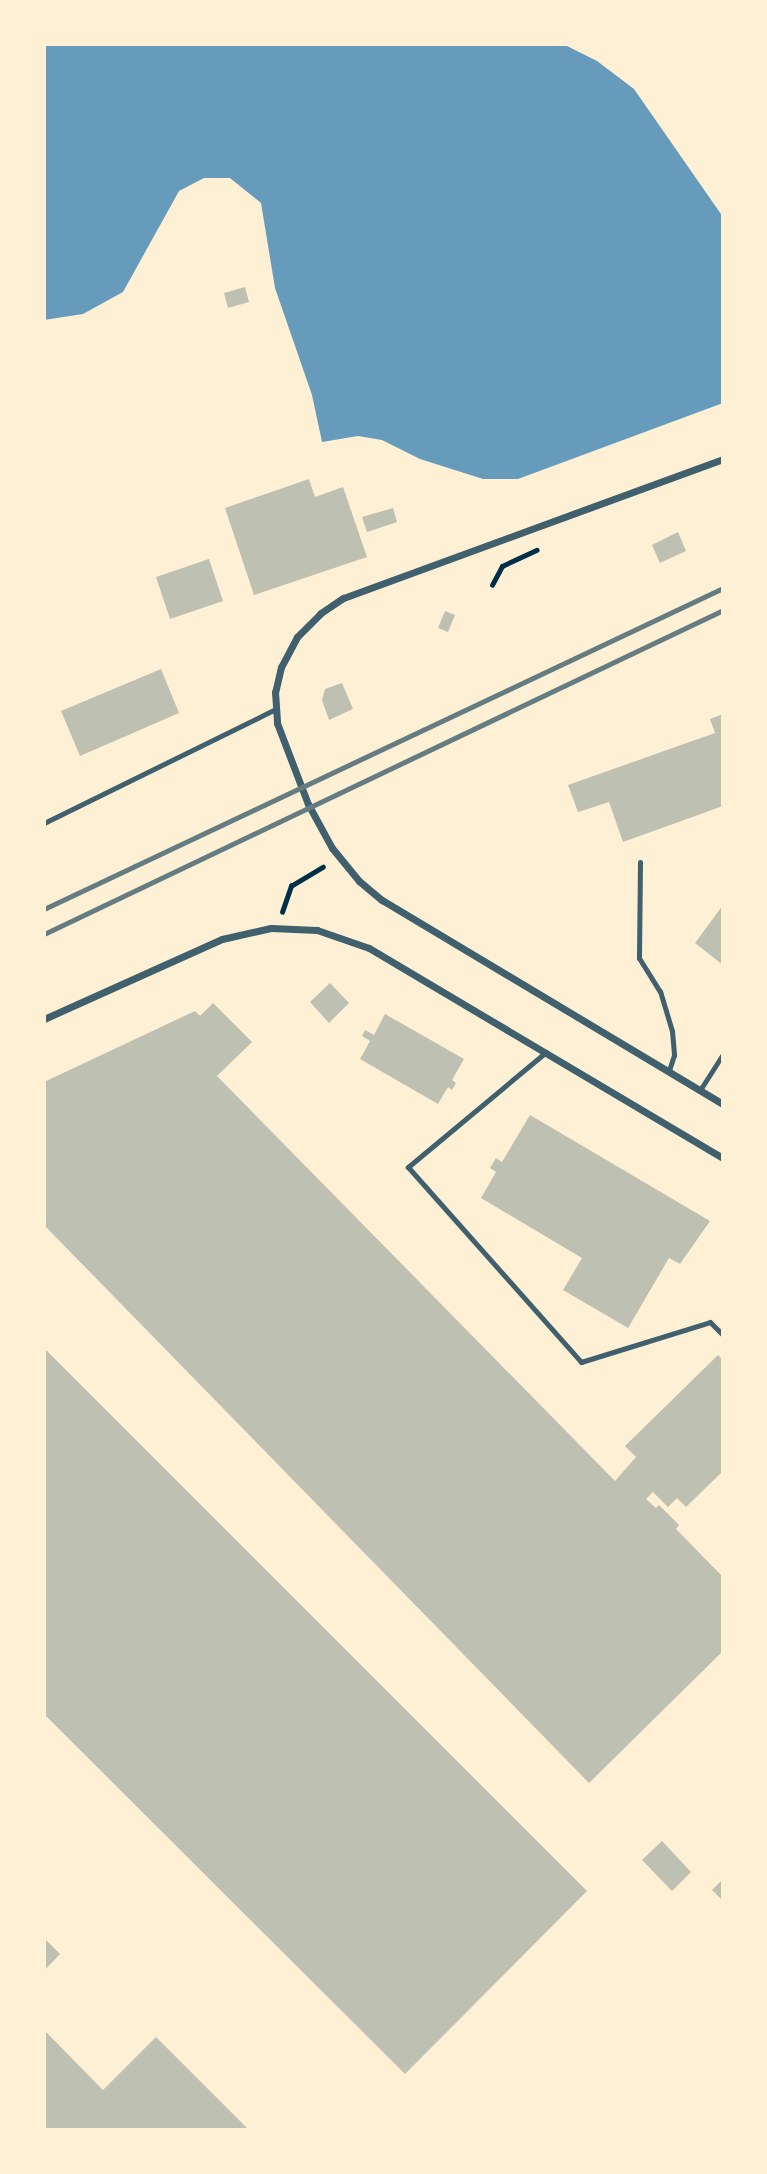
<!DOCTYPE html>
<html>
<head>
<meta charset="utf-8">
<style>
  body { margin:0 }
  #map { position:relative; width:767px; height:2174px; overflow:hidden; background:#fdf0d5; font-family:"Archivo Narrow",sans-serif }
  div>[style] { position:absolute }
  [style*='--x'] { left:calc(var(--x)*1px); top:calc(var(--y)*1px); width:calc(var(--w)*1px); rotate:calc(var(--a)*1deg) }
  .water>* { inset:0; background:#669bbc }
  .building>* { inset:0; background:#bec0b2 }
  .path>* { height:4.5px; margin:-2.25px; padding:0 2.25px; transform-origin:2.25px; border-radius:2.25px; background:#003049 }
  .service>* { height:5px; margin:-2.5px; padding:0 2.5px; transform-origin:2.5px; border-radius:2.5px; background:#3f606c }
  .minor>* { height:7px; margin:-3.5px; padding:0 3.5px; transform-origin:3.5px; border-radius:3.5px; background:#3f606c }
  .rail>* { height:5px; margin:-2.5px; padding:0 2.5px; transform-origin:2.5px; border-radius:2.5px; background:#657d81 }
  span { translate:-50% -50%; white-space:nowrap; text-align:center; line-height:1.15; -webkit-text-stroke:7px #fdf0d5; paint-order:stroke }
  .frame { position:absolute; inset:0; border:46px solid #fdf0d5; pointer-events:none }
</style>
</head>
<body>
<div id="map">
  <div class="water">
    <div style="clip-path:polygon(44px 44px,563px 44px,597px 61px,634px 89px,723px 217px,723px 403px,518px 479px,483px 479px,420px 459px,382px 440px,358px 436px,322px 442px,312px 395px,275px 288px,261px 203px,230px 178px,204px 178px,179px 191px,123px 292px,83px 314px,44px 320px)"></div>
  </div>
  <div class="building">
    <div style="clip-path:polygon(245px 287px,249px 302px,228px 308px,224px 293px)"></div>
    <div style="clip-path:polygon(309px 479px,315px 497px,343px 487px,367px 557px,254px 595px,225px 508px)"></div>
    <div style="clip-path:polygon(393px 508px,397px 522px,367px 532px,362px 517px)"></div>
    <div style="clip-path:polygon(678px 532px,686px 551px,660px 563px,652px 545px)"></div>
    <div style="clip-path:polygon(209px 559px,223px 601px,170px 619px,156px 577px)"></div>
    <div style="clip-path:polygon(445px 611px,455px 615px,448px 632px,438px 628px)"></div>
    <div style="clip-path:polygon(161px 669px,179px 713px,80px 756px,61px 711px)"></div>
    <div style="clip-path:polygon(342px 683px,353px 709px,329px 720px,322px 700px,325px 689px)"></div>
    <div style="clip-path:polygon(723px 714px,723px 806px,623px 842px,609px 802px,578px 812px,568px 785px,715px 733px,710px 719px)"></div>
    <div style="clip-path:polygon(723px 905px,723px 965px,695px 943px)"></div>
    <div style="clip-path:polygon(330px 983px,349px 1003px,329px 1023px,310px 1002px)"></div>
    <div style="clip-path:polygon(213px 1003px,252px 1042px,217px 1076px,615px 1481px,636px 1457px,625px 1446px,718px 1355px,723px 1360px,723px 1471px,686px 1507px,677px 1498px,668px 1507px,653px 1492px,646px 1499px,656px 1508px,659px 1505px,679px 1525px,676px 1529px,723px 1577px,723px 1651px,589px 1783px,44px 1225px,44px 1082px,195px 1011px,200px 1016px)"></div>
    <div style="clip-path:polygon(385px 1014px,464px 1059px,452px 1080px,456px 1083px,452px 1090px,448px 1087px,438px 1104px,360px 1059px,370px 1041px,362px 1036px,365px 1030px,374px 1035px)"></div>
    <div style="clip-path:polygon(530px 1115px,710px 1221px,680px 1264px,669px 1258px,628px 1328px,563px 1290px,582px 1258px,481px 1198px,496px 1172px,490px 1168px,496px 1158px,502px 1162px)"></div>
    <div style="clip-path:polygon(44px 1348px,587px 1891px,405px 2074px,44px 1714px)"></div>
    <div style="clip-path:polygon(662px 1841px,691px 1872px,672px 1891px,642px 1860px)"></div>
    <div style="clip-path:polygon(723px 1879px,723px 1901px,712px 1890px)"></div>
    <div style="clip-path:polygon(44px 1938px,60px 1954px,44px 1971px)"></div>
    <div style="clip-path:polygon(44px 2030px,103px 2090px,156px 2037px,249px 2130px,44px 2130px)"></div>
  </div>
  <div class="path">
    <div style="--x:492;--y:585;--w:21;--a:-62"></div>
    <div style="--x:502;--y:566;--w:38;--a:-25"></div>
    <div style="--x:282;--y:912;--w:28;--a:-71"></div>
    <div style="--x:291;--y:886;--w:37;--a:-31"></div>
  </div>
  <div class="service">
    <div style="--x:44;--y:823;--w:258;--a:-26.2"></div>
    <div style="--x:640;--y:862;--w:96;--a:90.6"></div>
    <div style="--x:639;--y:958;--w:39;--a:58"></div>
    <div style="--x:660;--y:991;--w:42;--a:73.3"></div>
    <div style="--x:672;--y:1031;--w:24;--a:85"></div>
    <div style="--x:674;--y:1055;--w:16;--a:108"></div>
    <div style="--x:546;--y:1052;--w:180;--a:140.2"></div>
    <div style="--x:408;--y:1167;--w:261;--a:48.4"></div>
    <div style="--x:581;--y:1362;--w:135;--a:-17.2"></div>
    <div style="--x:710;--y:1322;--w:18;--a:45"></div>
    <div style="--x:700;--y:1090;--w:43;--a:-57.4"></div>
  </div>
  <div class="minor">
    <div style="--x:723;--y:459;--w:405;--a:159.9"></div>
    <div style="--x:343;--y:598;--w:27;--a:146"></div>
    <div style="--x:321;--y:613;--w:34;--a:135"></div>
    <div style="--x:297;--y:637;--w:34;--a:118"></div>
    <div style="--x:281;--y:667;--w:26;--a:103"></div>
    <div style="--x:275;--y:692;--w:31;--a:86"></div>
    <div style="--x:277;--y:723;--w:87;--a:69.1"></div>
    <div style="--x:308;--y:804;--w:50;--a:61.4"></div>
    <div style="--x:332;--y:848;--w:43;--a:50.7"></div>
    <div style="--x:359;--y:881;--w:30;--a:40"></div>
    <div style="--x:382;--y:900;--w:397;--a:30.9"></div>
    <div style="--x:44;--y:1019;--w:195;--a:-24.2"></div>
    <div style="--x:222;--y:939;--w:50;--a:-12.7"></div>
    <div style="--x:271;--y:928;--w:46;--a:2.5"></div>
    <div style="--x:317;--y:930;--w:55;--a:19.1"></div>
    <div style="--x:369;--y:948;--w:412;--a:30.7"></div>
  </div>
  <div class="rail">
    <div style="--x:44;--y:909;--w:751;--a:-25.3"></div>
    <div style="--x:44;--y:934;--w:752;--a:-25.51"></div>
  </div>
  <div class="frame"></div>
</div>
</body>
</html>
